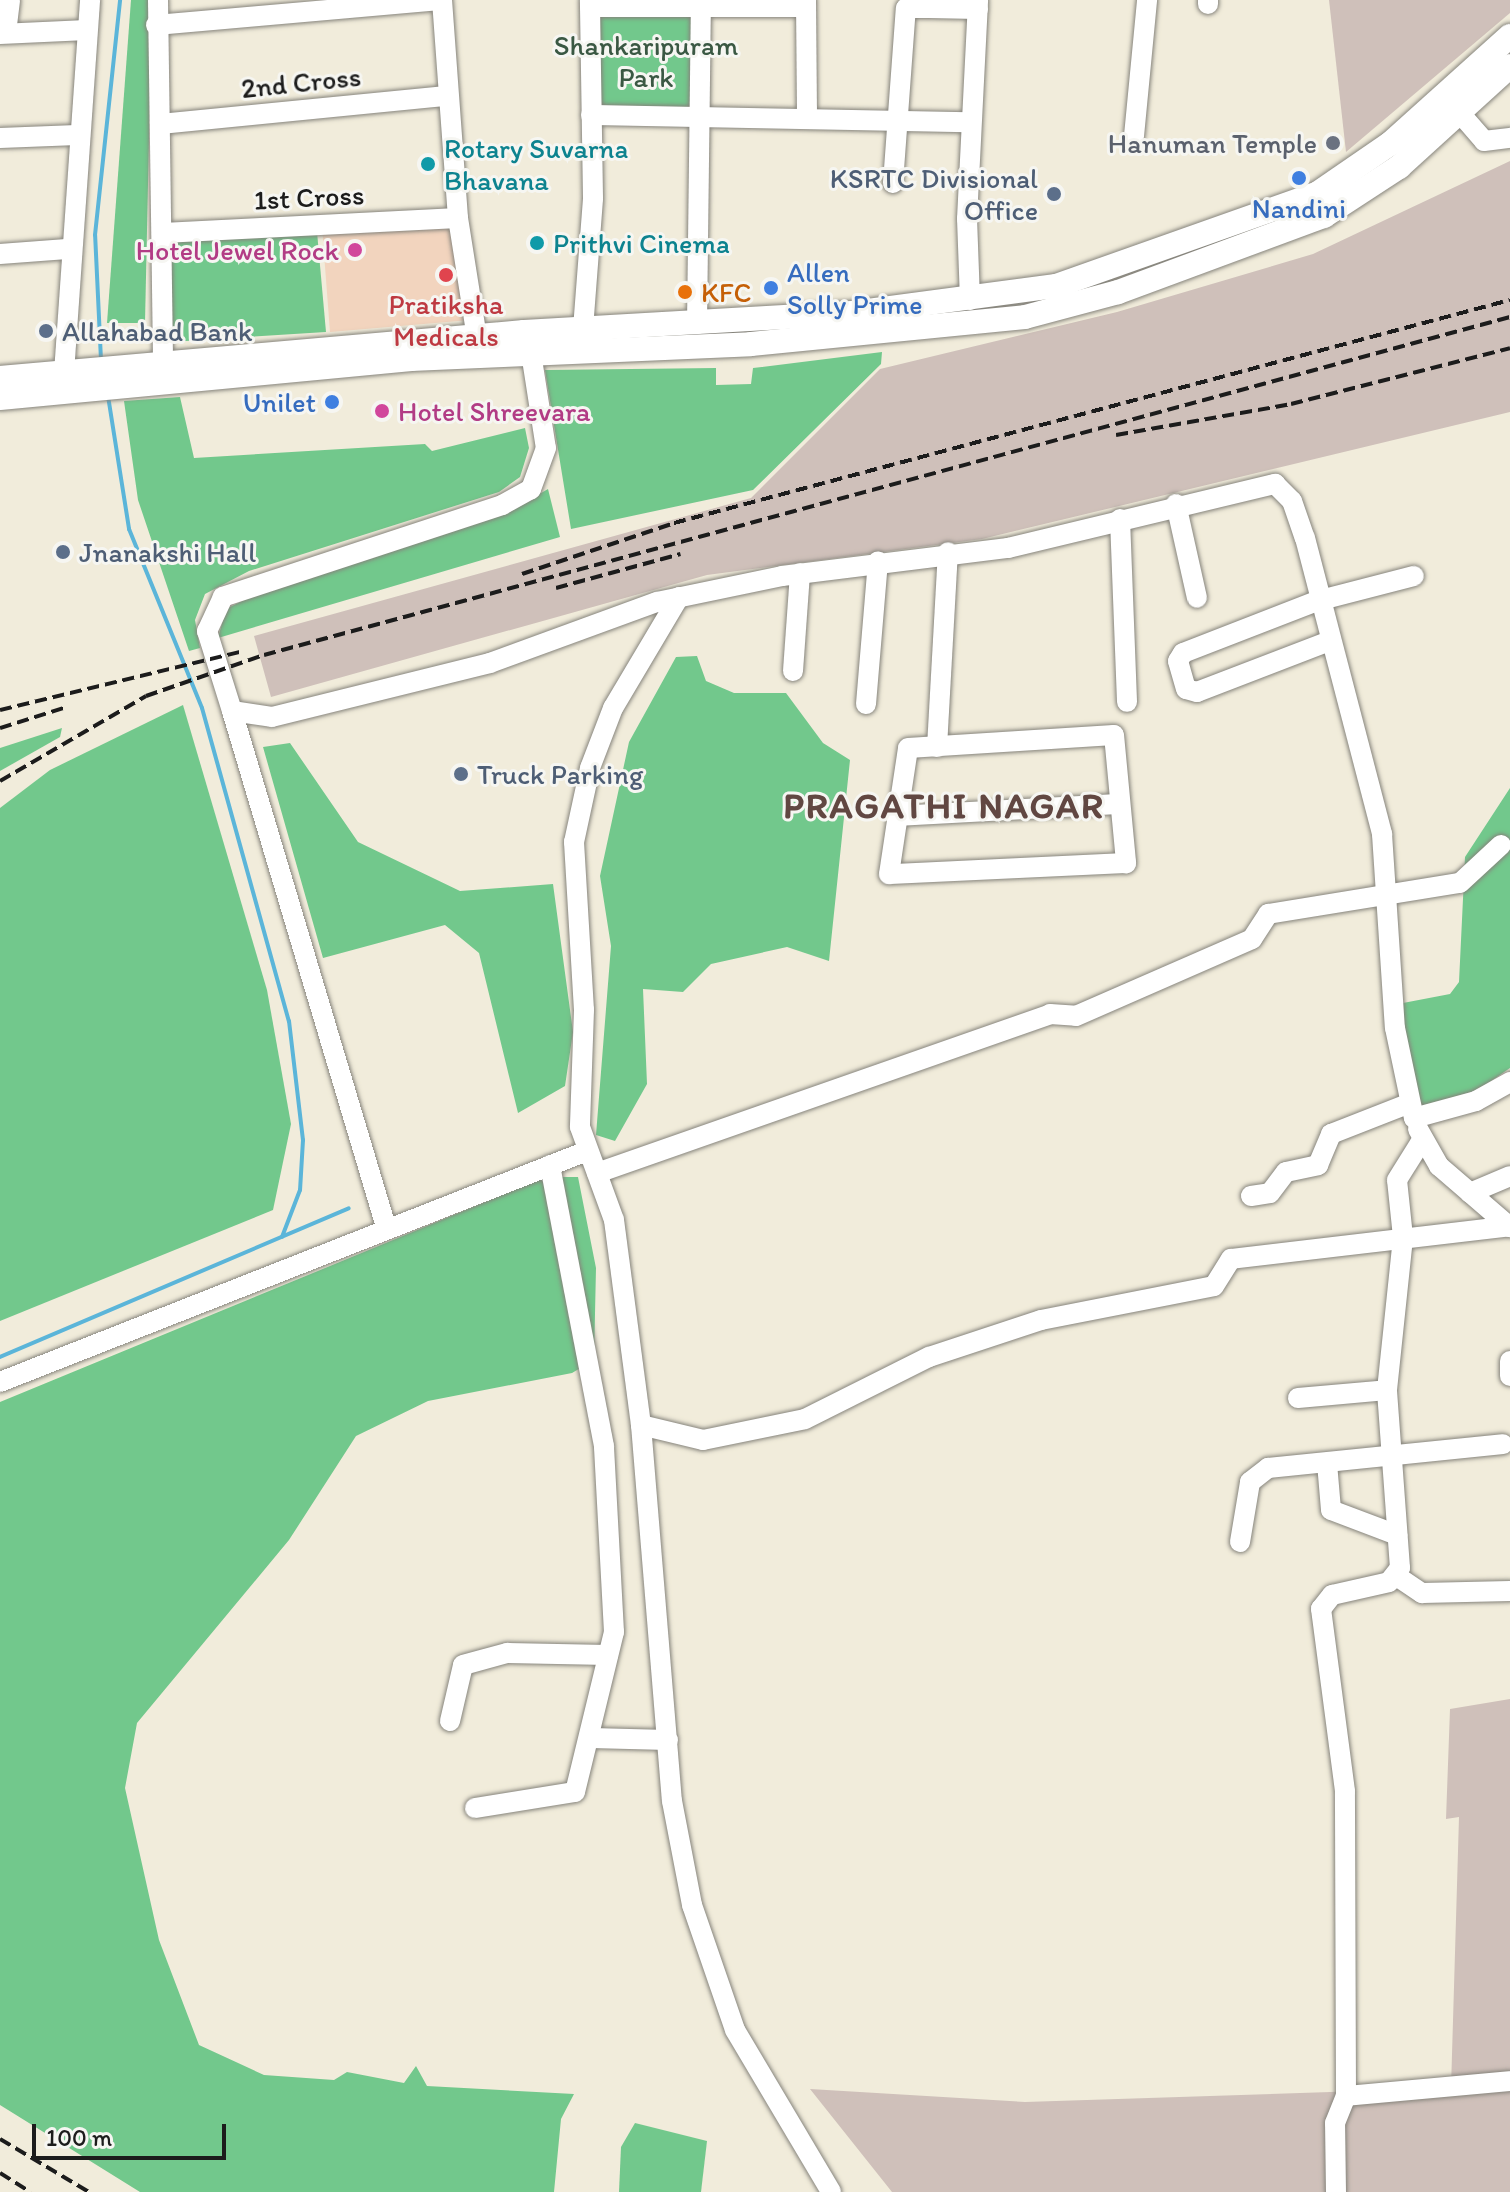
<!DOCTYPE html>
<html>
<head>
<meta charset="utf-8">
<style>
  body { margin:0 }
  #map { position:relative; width:1510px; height:2192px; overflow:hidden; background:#f1ecdb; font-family:Itim,sans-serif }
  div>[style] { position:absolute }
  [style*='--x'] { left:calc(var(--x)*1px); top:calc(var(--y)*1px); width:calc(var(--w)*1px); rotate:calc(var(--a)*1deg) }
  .built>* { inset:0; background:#f2d4be }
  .industrial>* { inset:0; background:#cfc0ba }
  .green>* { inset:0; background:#72c88c }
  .stream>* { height:4px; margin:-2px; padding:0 2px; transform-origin:2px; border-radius:2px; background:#5bb5d9 }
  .roads { filter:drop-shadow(0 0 2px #86847c) drop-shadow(0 0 2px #86847c) }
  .minor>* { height:20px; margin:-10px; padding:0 10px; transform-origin:10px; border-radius:10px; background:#fff }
  .major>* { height:24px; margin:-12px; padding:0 12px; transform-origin:12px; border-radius:12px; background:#fff }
  .rail>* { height:4px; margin-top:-2px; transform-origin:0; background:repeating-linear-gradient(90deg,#1c1c1c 0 12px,transparent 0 18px) }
  .dots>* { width:22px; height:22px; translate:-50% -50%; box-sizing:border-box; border:4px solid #f6f6f2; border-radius:50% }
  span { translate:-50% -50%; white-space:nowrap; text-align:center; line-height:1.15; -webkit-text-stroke:6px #f6f6f2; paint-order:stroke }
  .park-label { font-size:28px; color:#3a5843 }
  .street-label { font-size:28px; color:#1c1c1c }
  .worship-label { font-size:28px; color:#5b616d }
  .right { translate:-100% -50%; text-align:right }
  .culture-label { font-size:28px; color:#0d838f }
  .left { translate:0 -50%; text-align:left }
  .service-label { font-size:28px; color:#4e5e75 }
  .shop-label { font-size:28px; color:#366cbe }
  .hotel-label { font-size:28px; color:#b23c85 }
  .food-label { font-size:28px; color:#c56008 }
  .health-label { font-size:28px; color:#be3a42 }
  .district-label { font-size:36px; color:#614742; font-weight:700; letter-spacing:2px }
  .scale { position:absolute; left:32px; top:2124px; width:194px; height:36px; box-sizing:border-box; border:4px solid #1c1c1c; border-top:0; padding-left:10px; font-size:24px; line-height:28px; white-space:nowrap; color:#1c1c1c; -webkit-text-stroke:6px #f6f6f2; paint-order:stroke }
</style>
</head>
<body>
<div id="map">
  <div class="built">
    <div style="clip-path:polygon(454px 222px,470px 320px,330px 332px,322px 227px)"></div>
  </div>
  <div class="industrial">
    <div style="clip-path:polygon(1329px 0,1510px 0,1510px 13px,1346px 152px)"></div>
    <div style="clip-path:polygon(1510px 161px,1510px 412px,982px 539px,707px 575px,271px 697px,254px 636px,751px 498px,880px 369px,1117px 312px,1313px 254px)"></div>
    <div style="clip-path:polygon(1510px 1699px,1510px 2192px,892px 2192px,810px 2089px,1025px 2102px,1451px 2088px,1459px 1817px,1446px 1819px,1450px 1709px)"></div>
  </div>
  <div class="green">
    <div style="clip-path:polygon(131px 0,152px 0,145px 323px,107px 323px)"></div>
    <div style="clip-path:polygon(595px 12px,697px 12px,697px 110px,597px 111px)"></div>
    <div style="clip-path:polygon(317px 232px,326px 332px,170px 342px,170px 241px)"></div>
    <div style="clip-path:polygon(882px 352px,881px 364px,753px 490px,571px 529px,545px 370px,716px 368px,716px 385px,751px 384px,753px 368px)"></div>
    <div style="clip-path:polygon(180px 397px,194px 458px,425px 444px,432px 451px,525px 428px,529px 448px,520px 477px,499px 492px,249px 571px,205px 594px,195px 620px,200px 648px,189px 651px,138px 500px,124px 401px)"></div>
    <div style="clip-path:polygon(548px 489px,560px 537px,218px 638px,226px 609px,246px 599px,508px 512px)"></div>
    <div style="clip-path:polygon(697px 656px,706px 681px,734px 693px,786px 693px,823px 743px,850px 760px,829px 961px,787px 947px,711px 964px,683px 992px,643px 989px,647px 1084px,615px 1141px,596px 1135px,611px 946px,600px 876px,629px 742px,676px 657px)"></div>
    <div style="clip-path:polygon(183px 705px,267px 990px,291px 1124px,273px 1210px,0 1321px,0 808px,50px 770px)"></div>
    <div style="clip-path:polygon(62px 728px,60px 737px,0 771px,0 748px)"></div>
    <div style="clip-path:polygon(290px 743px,358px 842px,460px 891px,553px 884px,573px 1032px,565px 1086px,518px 1113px,479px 953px,445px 925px,323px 958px,263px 747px)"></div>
    <div style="clip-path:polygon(1510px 788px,1510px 1068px,1478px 1090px,1419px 1108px,1402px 1040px,1403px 1003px,1450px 994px,1459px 982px,1465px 857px)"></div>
    <div style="clip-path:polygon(546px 1177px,578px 1177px,596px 1268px,594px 1360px,572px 1373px,428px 1401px,356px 1436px,289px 1540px,137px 1723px,125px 1788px,159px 1940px,199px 2045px,264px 2075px,334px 2080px,347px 2072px,404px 2083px,416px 2066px,427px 2086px,574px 2094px,561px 2119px,554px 2192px,140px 2192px,0 2105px,0 1402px)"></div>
    <div style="clip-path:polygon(635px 2123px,707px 2141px,701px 2192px,619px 2192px,621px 2147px)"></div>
  </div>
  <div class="stream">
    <div style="--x:101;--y:360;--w:125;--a:-92.7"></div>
    <div style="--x:95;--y:235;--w:236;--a:-83.9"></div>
    <div style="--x:108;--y:396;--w:135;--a:81"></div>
    <div style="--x:129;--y:529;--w:193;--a:67.8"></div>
    <div style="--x:202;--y:708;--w:325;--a:74.5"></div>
    <div style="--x:289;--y:1021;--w:120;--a:83.3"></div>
    <div style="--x:303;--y:1140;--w:50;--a:93.4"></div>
    <div style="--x:300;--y:1190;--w:50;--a:111"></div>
    <div style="--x:0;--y:1357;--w:379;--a:-23.1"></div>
  </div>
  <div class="roads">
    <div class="minor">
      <div style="--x:158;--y:0;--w:363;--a:89.2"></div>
      <div style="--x:442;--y:0;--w:219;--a:85.8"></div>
      <div style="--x:458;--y:218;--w:134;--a:81"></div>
      <div style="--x:806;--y:0;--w:114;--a:89.5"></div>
      <div style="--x:1208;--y:4;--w:4;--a:-90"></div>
      <div style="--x:590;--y:7;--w:216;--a:0"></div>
      <div style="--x:929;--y:8;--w:49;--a:1.2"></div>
      <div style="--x:156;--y:25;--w:285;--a:-5"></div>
      <div style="--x:6;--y:33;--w:33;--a:-83"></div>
      <div style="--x:0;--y:34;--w:87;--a:-2.6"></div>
      <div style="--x:1459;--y:112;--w:38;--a:49"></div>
      <div style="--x:1484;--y:141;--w:26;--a:-7"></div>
      <div style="--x:591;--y:115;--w:380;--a:1.1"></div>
      <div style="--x:160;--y:124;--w:288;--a:-5.6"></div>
      <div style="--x:1134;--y:136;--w:137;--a:-84.5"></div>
      <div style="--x:0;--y:138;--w:77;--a:-2.2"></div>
      <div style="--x:893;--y:183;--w:175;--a:-85.8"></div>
      <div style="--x:906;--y:8;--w:23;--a:0"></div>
      <div style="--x:929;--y:8;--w:8;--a:-83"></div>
      <div style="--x:163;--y:233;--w:295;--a:-2.9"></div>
      <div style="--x:0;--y:254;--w:67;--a:-4.3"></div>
      <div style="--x:970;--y:300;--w:81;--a:-92.1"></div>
      <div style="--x:967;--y:219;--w:219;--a:-87.1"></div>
      <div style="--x:697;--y:324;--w:324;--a:-89.3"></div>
      <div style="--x:583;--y:329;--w:131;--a:-85.6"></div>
      <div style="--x:593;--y:198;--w:198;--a:-90.9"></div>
      <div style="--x:529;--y:340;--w:109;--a:81.1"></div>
      <div style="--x:546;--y:448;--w:44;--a:110.1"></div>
      <div style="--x:531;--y:489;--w:33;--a:151"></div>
      <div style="--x:502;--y:505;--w:294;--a:161.8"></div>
      <div style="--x:223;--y:597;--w:38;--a:115"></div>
      <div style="--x:207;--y:631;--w:84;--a:72.6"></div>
      <div style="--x:232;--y:711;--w:40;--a:8.5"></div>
      <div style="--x:272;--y:717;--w:225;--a:-13.9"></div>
      <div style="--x:490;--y:663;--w:178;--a:-20.1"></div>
      <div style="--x:657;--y:602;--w:128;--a:-11.7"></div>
      <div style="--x:782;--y:576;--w:228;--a:-7.1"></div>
      <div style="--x:1008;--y:548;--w:275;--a:-13.5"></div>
      <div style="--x:1275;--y:484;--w:24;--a:45"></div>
      <div style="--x:1292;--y:501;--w:39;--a:71"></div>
      <div style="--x:1305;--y:538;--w:306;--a:75.4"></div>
      <div style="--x:1382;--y:834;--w:194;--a:86.2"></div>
      <div style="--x:1395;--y:1028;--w:92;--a:78.1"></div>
      <div style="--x:1414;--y:1118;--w:64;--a:-15.3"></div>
      <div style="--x:1476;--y:1101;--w:39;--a:-29"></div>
      <div style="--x:64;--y:373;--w:374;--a:-86"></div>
      <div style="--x:1176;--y:504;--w:96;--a:77.4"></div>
      <div style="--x:1120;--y:519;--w:183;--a:87.8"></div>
      <div style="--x:679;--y:597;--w:129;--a:120.7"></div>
      <div style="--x:613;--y:708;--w:64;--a:111"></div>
      <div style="--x:590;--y:768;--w:76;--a:102.2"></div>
      <div style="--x:574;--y:842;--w:168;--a:86.6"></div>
      <div style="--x:584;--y:1010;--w:117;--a:92"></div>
      <div style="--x:580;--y:1127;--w:99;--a:69.9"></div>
      <div style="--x:614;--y:1220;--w:207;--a:82.5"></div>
      <div style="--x:641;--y:1425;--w:377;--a:85.3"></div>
      <div style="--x:672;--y:1801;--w:106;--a:79.1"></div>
      <div style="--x:692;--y:1905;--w:132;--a:71"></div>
      <div style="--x:735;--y:2030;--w:188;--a:59.3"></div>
      <div style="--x:1327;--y:642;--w:139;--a:159"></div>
      <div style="--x:1197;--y:692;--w:11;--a:-165"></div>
      <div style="--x:1186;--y:689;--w:29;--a:-106"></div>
      <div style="--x:1178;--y:661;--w:9;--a:-58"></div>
      <div style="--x:1183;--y:653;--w:144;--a:-21.2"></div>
      <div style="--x:1317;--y:601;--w:100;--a:-14.5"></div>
      <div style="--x:793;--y:671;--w:98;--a:-85.9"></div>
      <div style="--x:866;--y:704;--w:143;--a:-85.2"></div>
      <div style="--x:232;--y:711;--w:538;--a:73.38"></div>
      <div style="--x:1114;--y:735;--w:129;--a:84.6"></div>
      <div style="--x:1126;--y:863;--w:237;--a:177.3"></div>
      <div style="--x:889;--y:874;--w:127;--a:-81.4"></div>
      <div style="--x:908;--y:748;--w:206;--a:-3.6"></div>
      <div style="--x:937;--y:747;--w:195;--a:-86.8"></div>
      <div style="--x:896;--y:816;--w:222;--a:-3.1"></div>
      <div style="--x:1418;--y:1129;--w:43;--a:60.4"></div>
      <div style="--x:1439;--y:1166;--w:94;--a:40.7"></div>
      <div style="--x:597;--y:1173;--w:480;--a:-19.3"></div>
      <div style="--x:1050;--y:1014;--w:26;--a:4"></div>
      <div style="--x:1076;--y:1016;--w:192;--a:-23.6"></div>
      <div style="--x:1252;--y:939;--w:30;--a:-57"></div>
      <div style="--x:1268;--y:914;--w:194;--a:-9.2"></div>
      <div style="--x:1460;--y:883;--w:56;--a:-42.8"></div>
      <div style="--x:1470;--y:1193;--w:43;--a:-23"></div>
      <div style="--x:1251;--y:1196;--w:19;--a:-9"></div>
      <div style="--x:1270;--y:1193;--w:26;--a:-53"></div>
      <div style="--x:1286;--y:1172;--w:33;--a:-12"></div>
      <div style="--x:1318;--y:1165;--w:34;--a:-67"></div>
      <div style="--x:1331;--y:1134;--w:85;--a:-21.4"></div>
      <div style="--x:1510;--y:1361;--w:15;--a:90"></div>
      <div style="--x:0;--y:1382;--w:631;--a:-21.48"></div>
      <div style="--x:1298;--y:1398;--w:89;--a:-5.1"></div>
      <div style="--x:641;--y:1425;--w:64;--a:13.6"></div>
      <div style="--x:703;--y:1440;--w:104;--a:-11.6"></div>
      <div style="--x:805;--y:1419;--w:139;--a:-26.6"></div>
      <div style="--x:929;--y:1357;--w:118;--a:-18.3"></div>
      <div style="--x:1041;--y:1320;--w:176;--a:-11.1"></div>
      <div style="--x:1214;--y:1286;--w:32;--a:-58"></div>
      <div style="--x:1231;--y:1259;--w:281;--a:-6.7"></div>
      <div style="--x:1327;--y:1463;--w:47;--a:85.1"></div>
      <div style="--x:1331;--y:1510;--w:71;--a:20.7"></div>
      <div style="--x:1240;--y:1542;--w:61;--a:-80.5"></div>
      <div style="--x:1250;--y:1482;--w:23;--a:-38"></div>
      <div style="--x:1268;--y:1468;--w:236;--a:-5.8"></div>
      <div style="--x:1398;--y:1577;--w:29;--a:34"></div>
      <div style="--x:1422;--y:1593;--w:88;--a:-1.3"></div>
      <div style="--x:450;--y:1721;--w:57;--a:-76.9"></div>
      <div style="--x:463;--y:1665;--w:46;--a:-15.3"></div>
      <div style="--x:507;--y:1653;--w:101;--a:1.1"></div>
      <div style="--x:591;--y:1738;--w:77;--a:1.5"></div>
      <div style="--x:475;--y:1808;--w:101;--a:-9.1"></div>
      <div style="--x:575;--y:1792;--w:165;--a:-76.3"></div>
      <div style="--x:614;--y:1632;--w:186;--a:-93.1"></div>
      <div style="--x:604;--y:1446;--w:286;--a:-100.9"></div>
      <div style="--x:1346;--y:2096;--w:165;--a:-5.2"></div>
      <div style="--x:1336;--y:2192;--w:69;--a:-90.8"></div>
      <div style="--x:1335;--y:2123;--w:29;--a:-68"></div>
      <div style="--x:1346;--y:2096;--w:305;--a:-90.2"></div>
      <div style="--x:1345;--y:1791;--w:184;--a:-97.5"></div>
      <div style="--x:1321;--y:1609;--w:18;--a:-52"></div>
      <div style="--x:1332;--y:1595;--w:58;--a:-12.8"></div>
      <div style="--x:1389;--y:1582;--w:18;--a:-52"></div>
      <div style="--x:1400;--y:1568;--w:178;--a:-94.2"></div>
      <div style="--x:1387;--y:1390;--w:154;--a:-84"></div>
      <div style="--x:1403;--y:1237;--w:57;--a:-96"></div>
      <div style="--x:1397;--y:1180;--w:47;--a:-58"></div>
    </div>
    <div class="major">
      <div style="--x:0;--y:378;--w:526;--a:-5.02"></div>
      <div style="--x:524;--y:332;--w:330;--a:-3.3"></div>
      <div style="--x:853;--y:313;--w:205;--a:-7.6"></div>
      <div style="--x:1056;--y:286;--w:278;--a:-19.5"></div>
      <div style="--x:1318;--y:193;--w:88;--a:-34.4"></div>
      <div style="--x:1391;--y:143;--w:160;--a:-42"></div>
      <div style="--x:0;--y:398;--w:413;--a:-5.4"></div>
      <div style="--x:411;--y:359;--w:340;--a:-2.5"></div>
      <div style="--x:751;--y:344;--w:275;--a:-5.6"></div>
      <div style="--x:1025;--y:317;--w:96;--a:-15"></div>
      <div style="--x:1118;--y:292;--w:220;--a:-20.3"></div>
      <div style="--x:1324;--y:216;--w:90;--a:-33.2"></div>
      <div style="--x:1399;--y:167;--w:150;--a:-42.3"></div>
    </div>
  </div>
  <div class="rail">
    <div style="--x:1116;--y:435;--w:178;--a:-10"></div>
    <div style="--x:1291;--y:404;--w:226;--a:-14.3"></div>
    <div style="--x:522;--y:574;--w:160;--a:-18.5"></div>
    <div style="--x:674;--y:523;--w:865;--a:-14.94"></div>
    <div style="--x:556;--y:588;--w:129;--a:-15.3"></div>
    <div style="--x:0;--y:710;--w:247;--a:-13.6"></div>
    <div style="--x:0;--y:728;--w:67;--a:-17.4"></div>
    <div style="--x:0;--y:781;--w:169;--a:-30.2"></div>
    <div style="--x:146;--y:696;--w:125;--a:-19.2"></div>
    <div style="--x:264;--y:655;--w:1291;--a:-15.18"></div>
    <div style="--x:0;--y:2139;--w:104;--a:30.8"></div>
    <div style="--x:0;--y:2173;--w:36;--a:32"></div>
  </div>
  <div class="dots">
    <div style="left:1333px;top:143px;background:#6b7280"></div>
    <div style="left:428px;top:164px;background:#0f9aa8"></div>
    <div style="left:1299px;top:178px;background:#3f7fe0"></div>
    <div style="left:1054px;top:194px;background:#5c6f8a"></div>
    <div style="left:537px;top:243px;background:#0f9aa8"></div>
    <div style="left:355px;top:250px;background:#d1479c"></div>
    <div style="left:446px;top:275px;background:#e0444e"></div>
    <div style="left:771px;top:288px;background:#3f7fe0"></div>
    <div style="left:685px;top:292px;background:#e8710a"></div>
    <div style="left:46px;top:331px;background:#5c6f8a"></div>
    <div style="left:332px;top:402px;background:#3f7fe0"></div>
    <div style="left:382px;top:411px;background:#d1479c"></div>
    <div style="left:63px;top:552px;background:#5c6f8a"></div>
    <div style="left:461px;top:774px;background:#5c6f8a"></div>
  </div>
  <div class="park-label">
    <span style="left:646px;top:61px">Shankaripuram<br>Park</span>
  </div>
  <div class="street-label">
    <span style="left:301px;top:82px;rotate:-6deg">2nd Cross</span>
    <span style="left:309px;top:197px;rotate:-3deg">1st Cross</span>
  </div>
  <div class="worship-label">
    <span class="right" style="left:1317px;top:143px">Hanuman Temple</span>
  </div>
  <div class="culture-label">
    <span class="left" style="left:444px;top:164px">Rotary Suvarna<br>Bhavana</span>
    <span class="left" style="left:553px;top:243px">Prithvi Cinema</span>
  </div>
  <div class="service-label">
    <span class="right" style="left:1038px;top:194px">KSRTC Divisional<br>Office</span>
    <span class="left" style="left:62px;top:331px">Allahabad Bank</span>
    <span class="left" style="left:79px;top:552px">Jnanakshi Hall</span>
    <span class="left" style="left:477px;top:774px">Truck Parking</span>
  </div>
  <div class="shop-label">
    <span style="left:1299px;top:208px">Nandini</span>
    <span class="left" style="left:787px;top:288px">Allen<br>Solly Prime</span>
    <span class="right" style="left:316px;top:402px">Unilet</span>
  </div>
  <div class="hotel-label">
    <span class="right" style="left:339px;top:250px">Hotel Jewel Rock</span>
    <span class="left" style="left:398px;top:411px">Hotel Shreevara</span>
  </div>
  <div class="food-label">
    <span class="left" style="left:701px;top:292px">KFC</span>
  </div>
  <div class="health-label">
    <span style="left:446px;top:320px">Pratiksha<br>Medicals</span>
  </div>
  <div class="district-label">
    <span style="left:944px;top:806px">PRAGATHI NAGAR</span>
  </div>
  <div class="scale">100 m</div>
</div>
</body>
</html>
